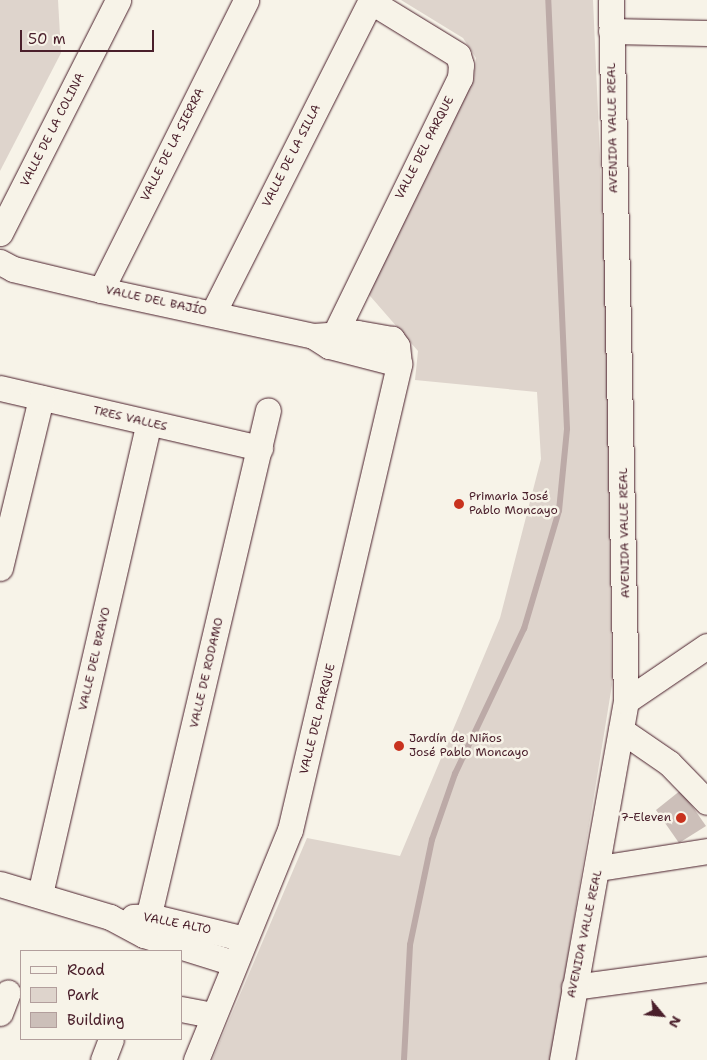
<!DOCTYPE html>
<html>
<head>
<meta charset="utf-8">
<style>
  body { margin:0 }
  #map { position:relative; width:707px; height:1060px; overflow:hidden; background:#f7f3e8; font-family:"Shantell Sans",sans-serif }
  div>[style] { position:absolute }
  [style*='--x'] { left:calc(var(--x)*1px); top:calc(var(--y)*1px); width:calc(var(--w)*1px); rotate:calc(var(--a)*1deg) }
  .green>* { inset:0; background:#ded4cc }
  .stream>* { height:5.5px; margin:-2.75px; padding:0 2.75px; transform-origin:2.75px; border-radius:2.75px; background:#bcaaa7 }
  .building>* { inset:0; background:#ccbfb9 }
  .roads { filter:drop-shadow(0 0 1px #4a1f2b) drop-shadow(0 0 1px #4a1f2b) }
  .minor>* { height:25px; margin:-12.5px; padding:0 12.5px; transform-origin:12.5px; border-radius:12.5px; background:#f7f3e8 }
  .dots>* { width:14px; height:14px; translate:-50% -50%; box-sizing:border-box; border:2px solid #f7f3e8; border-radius:50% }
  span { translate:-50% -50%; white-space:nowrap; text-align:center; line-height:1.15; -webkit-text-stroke:5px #f7f3e8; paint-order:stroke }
  .street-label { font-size:12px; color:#4a1f2b }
  .poi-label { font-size:12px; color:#4a1f2b }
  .left { translate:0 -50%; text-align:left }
  .right { translate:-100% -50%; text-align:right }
  .legend { position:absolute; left:20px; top:950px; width:162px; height:90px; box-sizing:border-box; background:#f7f3e8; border:1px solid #b29e9c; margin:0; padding:6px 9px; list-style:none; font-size:15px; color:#4a1f2b }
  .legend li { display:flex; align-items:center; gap:10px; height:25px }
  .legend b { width:25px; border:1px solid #b29e9c }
  .north { position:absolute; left:637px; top:990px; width:50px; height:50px; -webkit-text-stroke:4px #f7f3e8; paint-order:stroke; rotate:118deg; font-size:14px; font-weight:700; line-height:20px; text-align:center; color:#4a1f2b }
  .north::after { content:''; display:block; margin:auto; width:18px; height:22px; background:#4a1f2b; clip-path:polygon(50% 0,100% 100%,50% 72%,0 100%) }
  .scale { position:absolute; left:20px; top:30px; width:134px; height:22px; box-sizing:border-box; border:2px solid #4a1f2b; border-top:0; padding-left:6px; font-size:15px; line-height:18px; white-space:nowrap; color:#4a1f2b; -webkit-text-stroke:4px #f7f3e8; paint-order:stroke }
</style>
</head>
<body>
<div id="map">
  <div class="green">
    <div style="clip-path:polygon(0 0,58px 0,61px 53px,0 171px)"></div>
    <div style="clip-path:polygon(401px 0,593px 0,606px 290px,612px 685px,551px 1060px,212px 1060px,307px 838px,400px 856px,500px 618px,541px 459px,537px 392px,415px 380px,418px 351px,364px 289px,474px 79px,476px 58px,463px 38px)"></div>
  </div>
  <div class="stream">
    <div style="--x:404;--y:1060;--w:115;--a:-87"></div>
    <div style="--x:410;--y:945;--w:107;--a:-78.2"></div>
    <div style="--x:432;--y:840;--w:70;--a:-70.8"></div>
    <div style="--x:455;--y:774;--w:161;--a:-64.6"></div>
    <div style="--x:524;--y:629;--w:123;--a:-73.5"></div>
    <div style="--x:559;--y:511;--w:82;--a:-84.4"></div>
    <div style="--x:567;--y:429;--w:429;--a:-92.5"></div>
  </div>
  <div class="building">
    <div style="clip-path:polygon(681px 790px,706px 826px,679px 843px,656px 810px)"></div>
  </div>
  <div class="roads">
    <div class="minor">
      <div style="--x:611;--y:31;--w:96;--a:1.2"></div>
      <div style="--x:0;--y:233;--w:261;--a:-63.1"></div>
      <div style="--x:0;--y:262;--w:15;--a:28"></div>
      <div style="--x:13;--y:269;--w:90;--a:13.4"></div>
      <div style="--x:101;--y:290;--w:217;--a:12.2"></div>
      <div style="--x:313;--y:336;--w:19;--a:32"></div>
      <div style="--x:329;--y:346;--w:72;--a:14.4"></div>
      <div style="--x:101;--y:290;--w:324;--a:-63.4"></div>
      <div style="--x:213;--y:313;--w:351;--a:-63.2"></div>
      <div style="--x:329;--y:346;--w:298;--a:-64"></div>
      <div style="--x:460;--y:78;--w:13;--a:-86"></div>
      <div style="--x:461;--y:65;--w:10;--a:-107"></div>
      <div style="--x:458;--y:55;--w:103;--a:-148.5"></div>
      <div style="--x:0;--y:388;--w:267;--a:13"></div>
      <div style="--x:0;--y:568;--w:175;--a:-76.4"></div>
      <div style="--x:626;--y:701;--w:98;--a:-34.2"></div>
      <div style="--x:621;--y:730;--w:58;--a:34.5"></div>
      <div style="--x:669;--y:763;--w:54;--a:45.7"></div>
      <div style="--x:599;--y:868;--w:109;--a:-8.9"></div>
      <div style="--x:0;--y:884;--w:115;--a:16.7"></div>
      <div style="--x:110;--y:917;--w:38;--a:28"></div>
      <div style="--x:144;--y:935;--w:94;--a:17.3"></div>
      <div style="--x:40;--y:894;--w:483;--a:-77"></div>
      <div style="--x:133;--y:917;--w:17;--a:-3"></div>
      <div style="--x:150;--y:916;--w:97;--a:13.7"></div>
      <div style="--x:144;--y:935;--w:539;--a:-76.71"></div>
      <div style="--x:574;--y:987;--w:134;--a:-7.7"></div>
      <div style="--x:181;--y:1009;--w:32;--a:11"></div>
      <div style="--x:0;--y:1013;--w:22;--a:-69"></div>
      <div style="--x:103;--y:1060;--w:22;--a:-69"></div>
      <div style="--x:196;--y:1060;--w:248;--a:-67.8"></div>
      <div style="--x:290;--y:830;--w:479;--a:-76.8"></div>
      <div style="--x:399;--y:364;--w:18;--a:-96"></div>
      <div style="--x:397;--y:346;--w:9;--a:-126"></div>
      <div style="--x:392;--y:339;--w:36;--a:-170"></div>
      <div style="--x:357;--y:333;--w:44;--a:176.1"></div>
      <div style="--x:562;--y:1060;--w:365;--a:-79.9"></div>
      <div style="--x:626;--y:701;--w:701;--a:-91.23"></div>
    </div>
  </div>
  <div class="dots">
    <div style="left:459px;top:504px;background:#c8321e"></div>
    <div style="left:399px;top:746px;background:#c8321e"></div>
    <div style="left:681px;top:818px;background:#c8321e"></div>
  </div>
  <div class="street-label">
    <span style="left:613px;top:128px;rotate:-91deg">AVENIDA VALLE REAL</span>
    <span style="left:53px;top:130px;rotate:-63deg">VALLE DE LA COLINA</span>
    <span style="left:173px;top:145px;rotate:-63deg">VALLE DE LA SIERRA</span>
    <span style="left:425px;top:148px;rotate:-63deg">VALLE DEL PARQUE</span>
    <span style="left:292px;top:156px;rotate:-63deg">VALLE DE LA SILLA</span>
    <span style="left:156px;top:301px;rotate:12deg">VALLE DEL BAJÍO</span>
    <span style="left:130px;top:419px;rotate:13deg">TRES VALLES</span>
    <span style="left:625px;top:533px;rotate:-91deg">AVENIDA VALLE REAL</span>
    <span style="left:95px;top:659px;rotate:-77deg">VALLE DEL BRAVO</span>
    <span style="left:207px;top:673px;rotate:-77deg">VALLE DE RODAMO</span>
    <span style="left:318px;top:719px;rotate:-76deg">VALLE DEL PARQUE</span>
    <span style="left:177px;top:924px;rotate:11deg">VALLE ALTO</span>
    <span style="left:585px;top:934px;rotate:-78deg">AVENIDA VALLE REAL</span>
  </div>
  <div class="poi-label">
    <span class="left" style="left:469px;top:504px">Primaria José<br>Pablo Moncayo</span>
    <span class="left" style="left:409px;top:746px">Jardín de Niños<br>José Pablo Moncayo</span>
    <span class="right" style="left:671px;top:818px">7-Eleven</span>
  </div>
  <ul class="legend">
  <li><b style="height:6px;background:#f7f3e8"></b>Road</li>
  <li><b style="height:14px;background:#ded4cc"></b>Park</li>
  <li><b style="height:14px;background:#ccbfb9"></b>Building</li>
  </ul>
  <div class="north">N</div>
  <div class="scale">50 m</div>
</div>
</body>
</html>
